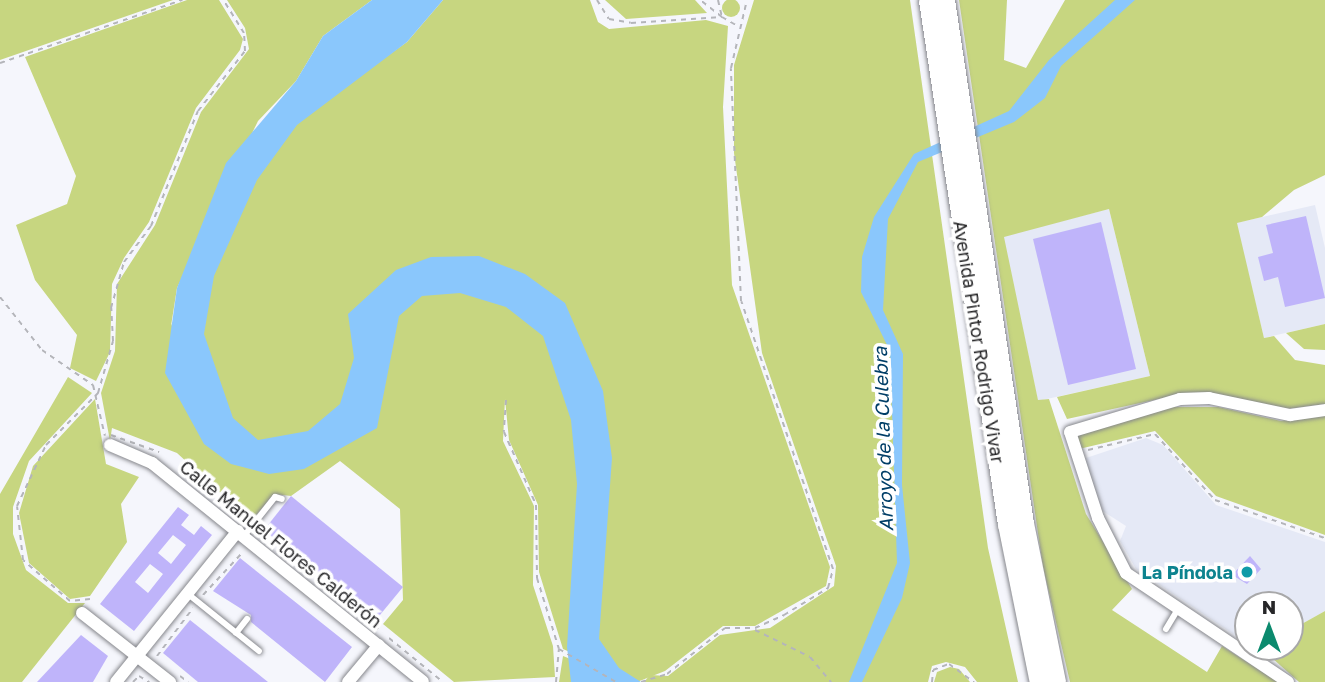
<!DOCTYPE html>
<html>
<head>
<meta charset="utf-8">
<style>
  body { margin:0 }
  #map { position:relative; width:1325px; height:682px; overflow:hidden; background:#f5f6fc; font-family:"Golos Text",sans-serif }
  div>[style] { position:absolute }
  [style*='--x'] { left:calc(var(--x)*1px); top:calc(var(--y)*1px); width:calc(var(--w)*1px); rotate:calc(var(--a)*1deg) }
  .built>* { inset:0; background:#e5e9f6 }
  .green>* { inset:0; background:#c7d680 }
  .round { border-radius:50% }
  .water>* { inset:0; background:#8ac7fc }
  .building>* { inset:0; background:#bfb4fa }
  .path>* { height:2px; margin-top:-1px; transform-origin:0; background:repeating-linear-gradient(90deg,#b4b5ba 0 5px,transparent 0 10px) }
  .roads { filter:drop-shadow(0 0 2px #86878c) drop-shadow(0 0 2px #86878c) }
  .lane>* { height:6px; margin:-3px; padding:0 3px; transform-origin:3px; border-radius:3px; background:#fff }
  .street>* { height:12px; margin:-6px; padding:0 6px; transform-origin:6px; border-radius:6px; background:#fff }
  .primary>* { height:19px; margin:-9.5px; padding:0 9.5px; transform-origin:9.5px; border-radius:9.5px; background:#fff }
  .dots>* { width:19px; height:19px; translate:-50% -50%; box-sizing:border-box; border:4px solid #fff; border-radius:50% }
  span { translate:-50% -50%; white-space:nowrap; text-align:center; line-height:1.15; -webkit-text-stroke:7px #fff; paint-order:stroke }
  .street-label { font-size:18px; color:#262628 }
  .culture-label { font-size:18px; color:#0d838f; font-weight:700 }
  .right { translate:-100% -50%; text-align:right }
  .water-label { font-size:19px; color:#003e67; font-style:italic }
  .north { position:absolute; left:1234px; top:591px; width:70px; height:70px; box-sizing:border-box; background:#fff; border:2px solid #a8a8a9; border-radius:50%; rotate:0deg; font-size:19px; font-weight:700; line-height:28px; text-align:center; color:#262628 }
  .north::after { content:''; display:block; margin:auto; width:24px; height:32px; background:#0c8a6e; clip-path:polygon(50% 0,100% 100%,50% 72%,0 100%) }
</style>
</head>
<body>
<div id="map">
  <div class="built">
    <div style="clip-path:polygon(1315px 205px,1325px 248px,1325px 324px,1264px 338px,1236px 223px)"></div>
    <div style="clip-path:polygon(1109px 209px,1150px 376px,1038px 401px,1003px 236px)"></div>
    <div style="clip-path:polygon(1146px 438px,1163px 445px,1216px 505px,1325px 542px,1325px 611px,1290px 631px,1290px 605px,1248px 605px,1248px 644px,1136px 569px,1120px 541px,1126px 526px,1101px 510px,1083px 459px)"></div>
  </div>
  <div class="green">
    <div class="round" style="left:722px;top:-1px;width:18px;height:18px"></div>
    <div style="clip-path:polygon(0 0,173px 0,0 60px)"></div>
    <div style="clip-path:polygon(187px 0,219px 0,243px 39px,240px 50px,196px 108px,149px 222px,124px 258px,112px 284px,110px 352px,96px 381px,70px 368px,77px 335px,35px 280px,16px 225px,67px 204px,76px 176px,25px 57px)"></div>
    <div style="clip-path:polygon(227px 0,372px 0,323px 36px,296px 81px,258px 121px,177px 288px,171px 326px,246px 155px,407px 42px,443px 0,590px 0,598px 22px,609px 29px,706px 20px,728px 26px,723px 107px,732px 285px,830px 567px,826px 586px,755px 626px,723px 626px,665px 671px,637px 682px,563px 649px,539px 572px,538px 505px,509px 440px,505px 399px,503px 441px,534px 506px,533px 585px,553px 646px,555px 677px,454px 682px,383px 624px,403px 600px,400px 509px,340px 461px,291px 496px,274px 494px,251px 521px,177px 453px,112px 428px,110px 441px,101px 393px,115px 351px,117px 284px,155px 225px,201px 112px,249px 49px,245px 28px)"></div>
    <div style="clip-path:polygon(605px 0,695px 0,707px 13px,626px 19px)"></div>
    <div style="clip-path:polygon(754px 0,910px 0,988px 548px,1018px 682px,977px 682px,965px 667px,946px 662px,932px 666px,928px 682px,644px 682px,650px 675px,668px 676px,720px 635px,770px 628px,834px 586px,836px 566px,762px 353px,734px 153px,734px 65px)"></div>
    <div style="clip-path:polygon(959px 0,1007px 0,1004px 60px,1026px 68px,1065px 0,1325px 0,1325px 175px,1294px 190px,1262px 217px,1237px 223px,1264px 338px,1274px 336px,1295px 360px,1325px 365px,1325px 404px,1288px 409px,1186px 393px,1067px 419px,1057px 397px,1150px 376px,1109px 209px,1004px 237px,1038px 400px,1049px 399px,1086px 514px,1132px 589px,1112px 610px,1207px 672px,1222px 646px,1278px 682px,1070px 682px,1043px 567px)"></div>
    <div style="clip-path:polygon(1325px 324px,1325px 350px,1304px 349px,1286px 333px)"></div>
    <div style="clip-path:polygon(68px 377px,92px 393px,29px 461px,13px 507px,13px 534px,26px 570px,68px 603px,85px 603px,22px 682px,0 682px,0 494px)"></div>
    <div style="clip-path:polygon(95px 399px,106px 464px,139px 477px,121px 504px,127px 542px,90px 596px,70px 599px,29px 563px,19px 513px,33px 466px)"></div>
    <div style="clip-path:polygon(1170px 407px,1218px 407px,1281px 421px,1325px 415px,1325px 535px,1216px 496px,1155px 431px,1079px 449px,1077px 435px)"></div>
    <div style="clip-path:polygon(1325px 611px,1325px 682px,1299px 682px,1272px 658px,1278px 647px,1290px 647px,1291px 630px)"></div>
    <div style="clip-path:polygon(563px 656px,568px 658px,610px 682px,559px 682px)"></div>
    <div style="clip-path:polygon(950px 667px,959px 669px,970px 682px,934px 682px,937px 672px)"></div>
  </div>
  <div class="water">
    <div style="clip-path:polygon(372px 0,443px 0,407px 42px,297px 125px,257px 180px,214px 276px,204px 334px,233px 418px,258px 440px,308px 431px,340px 404px,354px 358px,348px 314px,396px 270px,431px 257px,479px 256px,525px 274px,565px 303px,603px 391px,612px 458px,599px 639px,619px 668px,641px 682px,571px 682px,567px 647px,577px 484px,571px 420px,543px 336px,506px 307px,460px 293px,422px 296px,399px 316px,377px 428px,304px 469px,269px 474px,231px 464px,204px 444px,165px 373px,177px 288px,226px 163px,296px 81px,323px 36px)"></div>
    <div style="clip-path:polygon(1115px 0,1135px 0,1061px 66px,1045px 98px,1014px 122px,918px 162px,888px 219px,883px 310px,903px 354px,902px 485px,910px 563px,902px 598px,862px 682px,849px 682px,897px 563px,890px 351px,861px 292px,862px 257px,874px 217px,914px 154px,1009px 111px,1049px 60px)"></div>
  </div>
  <div class="building">
    <div style="clip-path:polygon(1306px 216px,1325px 298px,1285px 307px,1278px 277px,1264px 281px,1258px 257px,1273px 253px,1266px 225px)"></div>
    <div style="clip-path:polygon(1101px 222px,1136px 369px,1068px 385px,1033px 239px)"></div>
    <div style="clip-path:polygon(291px 496px,403px 587px,375px 621px,264px 530px)"></div>
    <div style="clip-path:polygon(evenodd,178px 507px,189px 515px,181px 525px,194px 535px,201px 526px,212px 535px,134px 631px,100px 604px,178px 507px,173px 535px,186px 545px,171px 564px,158px 553px,173px 535px,178px 507px,150px 564px,163px 574px,148px 593px,135px 582px,150px 564px)"></div>
    <div style="clip-path:polygon(1250px 556px,1261px 569px,1247px 584px,1232px 575px)"></div>
    <div style="clip-path:polygon(240px 558px,352px 647px,325px 682px,251px 622px,251px 615px,213px 591px)"></div>
    <div style="clip-path:polygon(190px 620px,253px 670px,268px 682px,198px 682px,163px 653px)"></div>
    <div style="clip-path:polygon(81px 635px,108px 656px,93px 682px,37px 682px)"></div>
  </div>
  <div class="path">
    <div style="--x:597;--y:0;--w:22;--a:58"></div>
    <div style="--x:609;--y:19;--w:22;--a:10"></div>
    <div style="--x:631;--y:23;--w:91;--a:-3.8"></div>
    <div style="--x:722;--y:17;--w:28;--a:-142"></div>
    <div style="--x:718;--y:0;--w:17;--a:77"></div>
    <div style="--x:722;--y:17;--w:16;--a:30"></div>
    <div style="--x:0;--y:63;--w:193;--a:-19.1"></div>
    <div style="--x:0;--y:297;--w:68;--a:51.6"></div>
    <div style="--x:42;--y:350;--w:62;--a:34.5"></div>
    <div style="--x:93;--y:385;--w:52;--a:76.8"></div>
    <div style="--x:506;--y:400;--w:32;--a:94"></div>
    <div style="--x:504;--y:432;--w:80;--a:66.3"></div>
    <div style="--x:536;--y:505;--w:73;--a:89.2"></div>
    <div style="--x:537;--y:578;--w:74;--a:72.8"></div>
    <div style="--x:111;--y:435;--w:51;--a:19.5"></div>
    <div style="--x:1088;--y:450;--w:69;--a:-13.4"></div>
    <div style="--x:1155;--y:434;--w:89;--a:47.7"></div>
    <div style="--x:1215;--y:500;--w:116;--a:19.1"></div>
    <div style="--x:203;--y:595;--w:59;--a:-47.1"></div>
    <div style="--x:90;--y:599;--w:20;--a:174"></div>
    <div style="--x:70;--y:601;--w:62;--a:-138.9"></div>
    <div style="--x:23;--y:560;--w:54;--a:-96.3"></div>
    <div style="--x:17;--y:506;--w:68;--a:-64.6"></div>
    <div style="--x:46;--y:445;--w:74;--a:-45"></div>
    <div style="--x:98;--y:393;--w:54;--a:-73.9"></div>
    <div style="--x:113;--y:341;--w:33;--a:-93"></div>
    <div style="--x:111;--y:308;--w:48;--a:-74.2"></div>
    <div style="--x:124;--y:262;--w:45;--a:-53.1"></div>
    <div style="--x:151;--y:226;--w:124;--a:-67.8"></div>
    <div style="--x:198;--y:111;--w:76;--a:-51.9"></div>
    <div style="--x:245;--y:51;--w:18;--a:-93"></div>
    <div style="--x:244;--y:33;--w:39;--a:-122"></div>
    <div style="--x:343;--y:601;--w:50;--a:38.5"></div>
    <div style="--x:755;--y:630;--w:61;--a:26.1"></div>
    <div style="--x:810;--y:657;--w:33;--a:50"></div>
    <div style="--x:389;--y:638;--w:70;--a:39.2"></div>
    <div style="--x:157;--y:656;--w:60;--a:-53.1"></div>
    <div style="--x:180;--y:676;--w:10;--a:37"></div>
    <div style="--x:133;--y:682;--w:8;--a:-45"></div>
    <div style="--x:139;--y:676;--w:12;--a:31"></div>
    <div style="--x:556;--y:682;--w:33;--a:-85"></div>
    <div style="--x:559;--y:649;--w:66;--a:30.1"></div>
    <div style="--x:641;--y:682;--w:27;--a:-17"></div>
    <div style="--x:667;--y:674;--w:74;--a:-38.4"></div>
    <div style="--x:725;--y:628;--w:30;--a:0"></div>
    <div style="--x:755;--y:628;--w:32;--a:-24"></div>
    <div style="--x:784;--y:615;--w:52;--a:-31.5"></div>
    <div style="--x:828;--y:588;--w:20;--a:-75"></div>
    <div style="--x:833;--y:569;--w:283;--a:-108.9"></div>
    <div style="--x:741;--y:301;--w:233;--a:-92.5"></div>
    <div style="--x:731;--y:68;--w:70;--a:-76.8"></div>
    <div style="--x:932;--y:682;--w:12;--a:-85"></div>
    <div style="--x:933;--y:670;--w:17;--a:-21"></div>
    <div style="--x:949;--y:664;--w:31;--a:36"></div>
  </div>
  <div class="roads">
    <div class="lane">
      <div style="--x:244;--y:536;--w:50;--a:-51.5"></div>
      <div style="--x:275;--y:497;--w:7;--a:16"></div>
      <div style="--x:188;--y:594;--w:91;--a:38.8"></div>
      <div style="--x:1166;--y:629;--w:21;--a:-59"></div>
      <div style="--x:236;--y:633;--w:18;--a:-52"></div>
    </div>
    <div class="street">
      <div style="--x:110;--y:445;--w:46;--a:23.2"></div>
      <div style="--x:152;--y:463;--w:348;--a:38.9"></div>
      <div style="--x:82;--y:613;--w:112;--a:38.1"></div>
      <div style="--x:116;--y:682;--w:194;--a:-51.1"></div>
      <div style="--x:348;--y:682;--w:48;--a:-50"></div>
      <div style="--x:1288;--y:682;--w:195;--a:-146.1"></div>
      <div style="--x:1126;--y:573;--w:62;--a:-117"></div>
      <div style="--x:1098;--y:518;--w:90;--a:-108"></div>
      <div style="--x:1070;--y:432;--w:115;--a:-16.7"></div>
      <div style="--x:1180;--y:399;--w:29;--a:-2"></div>
      <div style="--x:1209;--y:398;--w:83;--a:11.9"></div>
      <div style="--x:1290;--y:415;--w:35;--a:-8"></div>
    </div>
    <div class="primary">
      <div style="--x:928;--y:0;--w:530;--a:81.43"></div>
      <div style="--x:1007;--y:524;--w:161;--a:78.6"></div>
      <div style="--x:945;--y:0;--w:529;--a:81.41"></div>
      <div style="--x:1024;--y:523;--w:162;--a:78.6"></div>
    </div>
  </div>
  <div class="dots">
    <div style="left:1247px;top:572px;background:#0f9aa8"></div>
  </div>
  <div class="street-label">
    <span style="left:979px;top:342px;rotate:81deg">Avenida Pintor Rodrigo Vivar</span>
    <span style="left:281px;top:544px;rotate:39deg">Calle Manuel Flores Calderón</span>
  </div>
  <div class="culture-label">
    <span class="right" style="left:1233px;top:572px">La Píndola</span>
  </div>
  <div class="water-label">
    <span style="left:883px;top:439px;rotate:-92deg">Arroyo de la Culebra</span>
  </div>
  <div class="north">N</div>
</div>
</body>
</html>
